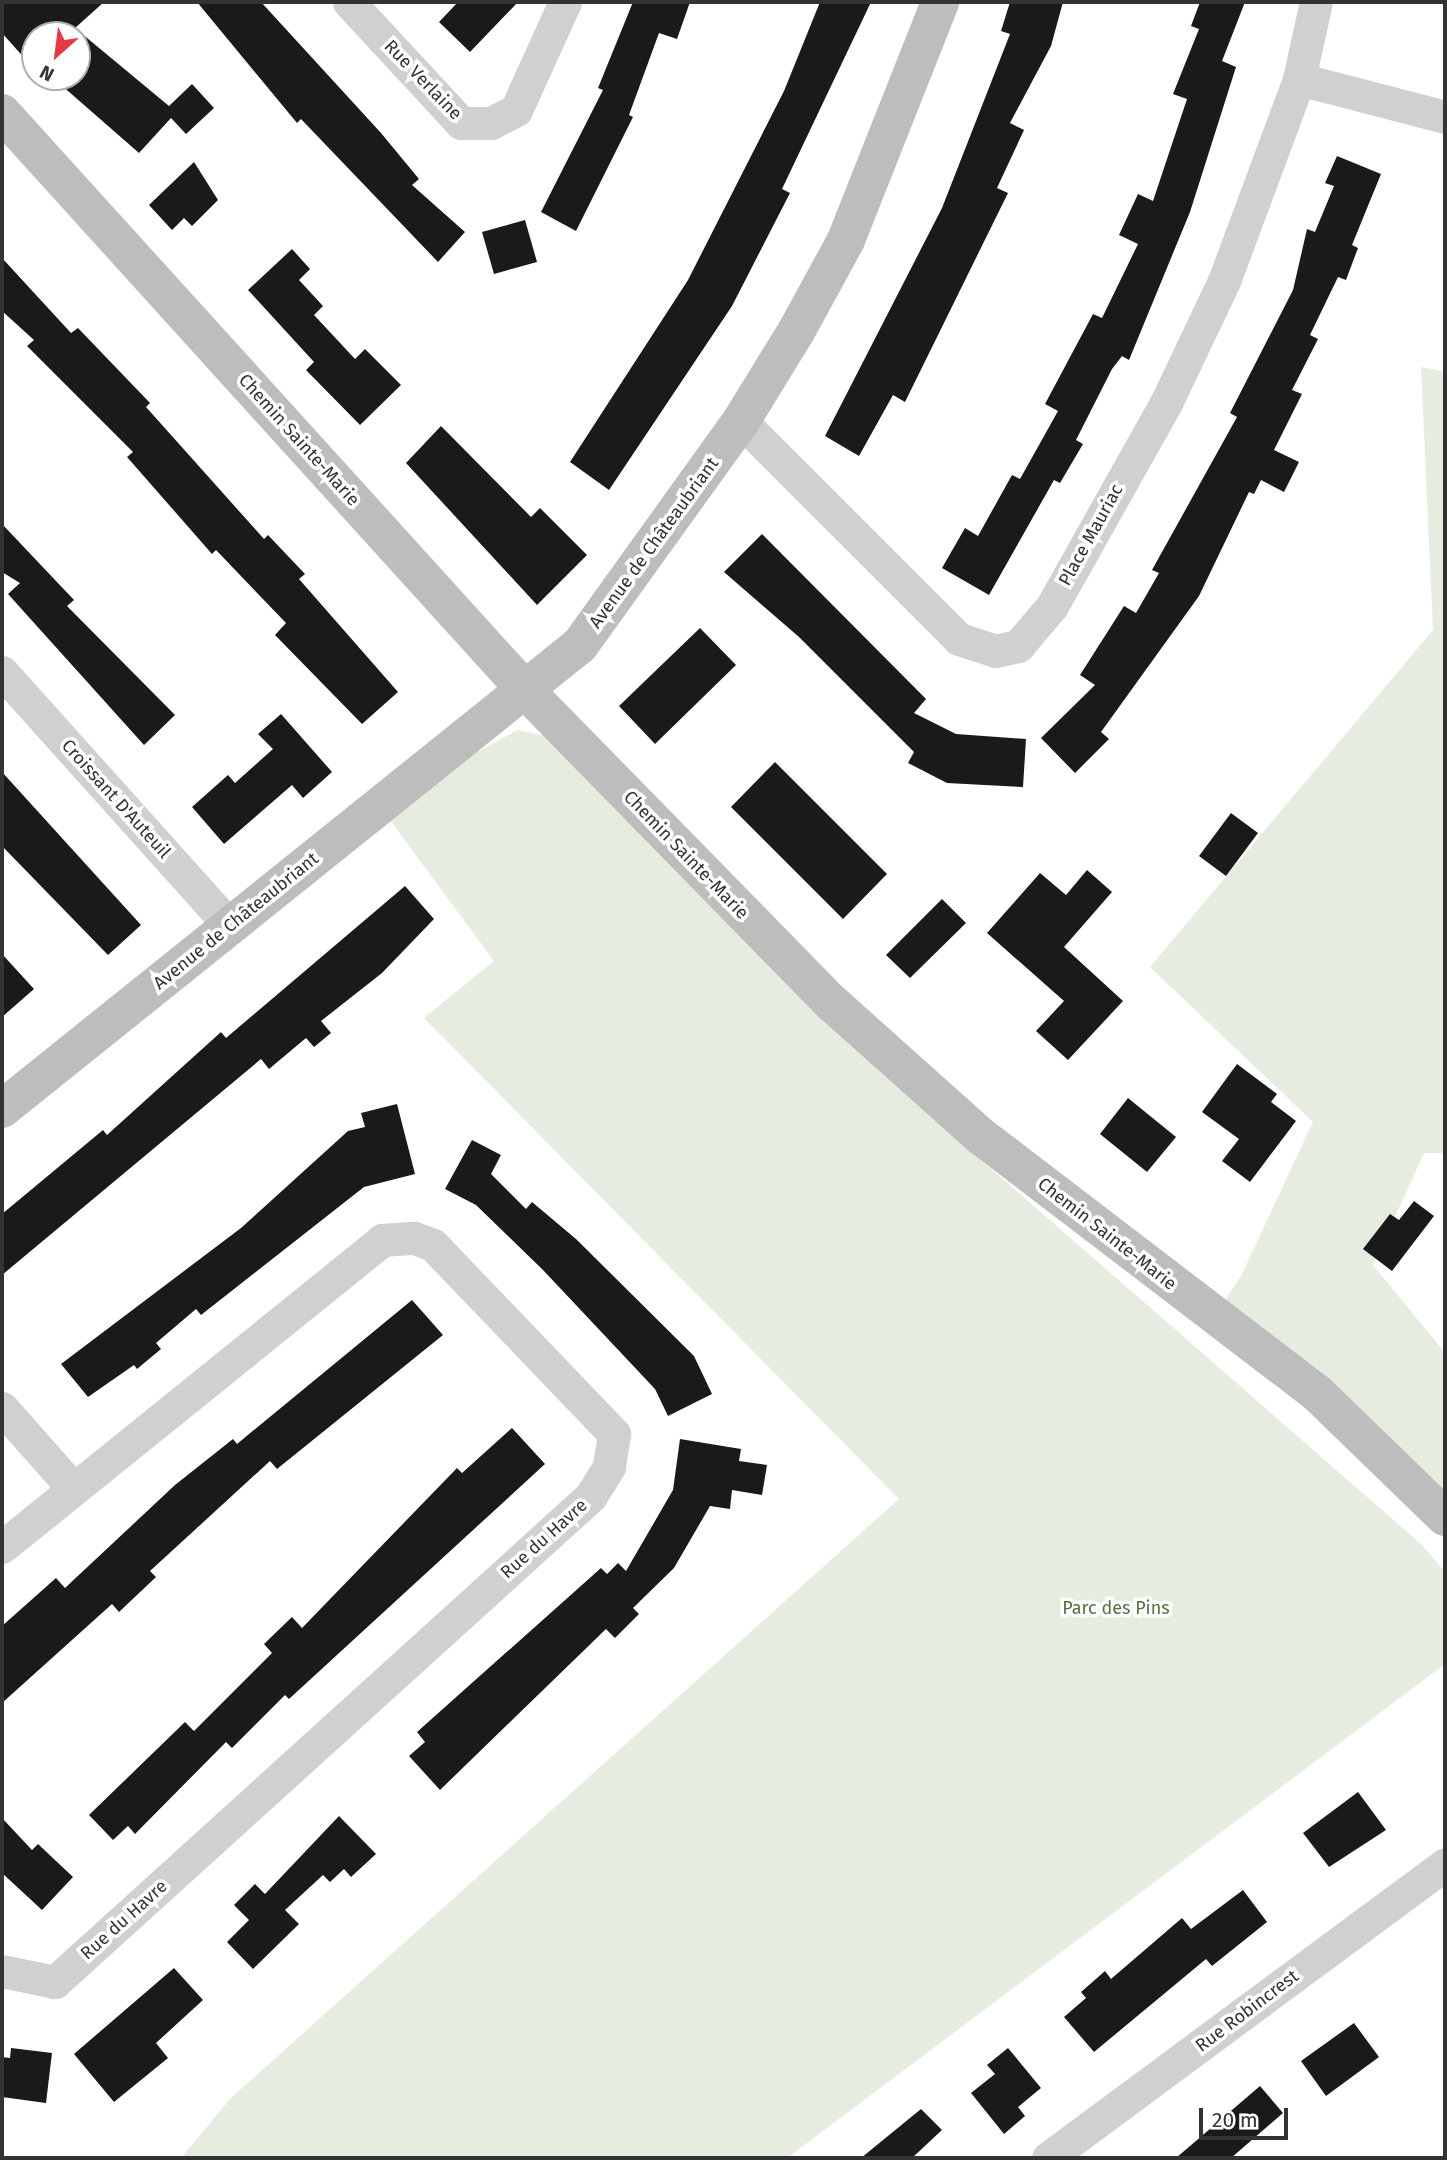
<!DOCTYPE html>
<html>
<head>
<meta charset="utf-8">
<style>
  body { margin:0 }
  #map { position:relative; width:1447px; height:2160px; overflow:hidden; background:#fff; font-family:"Fira Sans",sans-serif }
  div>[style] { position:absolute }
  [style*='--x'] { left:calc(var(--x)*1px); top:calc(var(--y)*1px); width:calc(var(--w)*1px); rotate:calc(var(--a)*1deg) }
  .green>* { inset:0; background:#e6ecdf }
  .building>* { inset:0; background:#1a1a1a }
  .street>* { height:33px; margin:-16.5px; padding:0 16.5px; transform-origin:16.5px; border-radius:16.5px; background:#d0d0d0 }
  .secondary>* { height:38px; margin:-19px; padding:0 19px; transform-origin:19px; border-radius:19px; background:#bdbdbd }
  span { translate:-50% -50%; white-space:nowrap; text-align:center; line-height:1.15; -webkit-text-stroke:7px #fff; paint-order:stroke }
  .street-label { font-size:18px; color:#333 }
  .park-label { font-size:18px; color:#56703f }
  .frame { position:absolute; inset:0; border:4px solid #333; pointer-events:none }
  .north { position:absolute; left:21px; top:21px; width:70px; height:70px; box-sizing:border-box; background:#fff; border:2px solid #adadad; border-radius:50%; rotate:208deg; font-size:19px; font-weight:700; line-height:28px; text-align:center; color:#333 }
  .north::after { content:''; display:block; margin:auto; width:24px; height:32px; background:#e63946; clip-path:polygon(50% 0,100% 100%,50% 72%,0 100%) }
  .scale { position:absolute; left:1199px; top:2108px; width:89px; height:32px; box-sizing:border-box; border:4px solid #333; border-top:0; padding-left:9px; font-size:21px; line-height:24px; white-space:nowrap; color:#333; -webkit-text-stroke:5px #fff; paint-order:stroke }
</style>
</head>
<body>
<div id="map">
  <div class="green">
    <div style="clip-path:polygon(1421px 367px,1445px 372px,1445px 1153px,1424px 1153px,1373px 1265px,1445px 1353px,1445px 1497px,1216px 1314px,1241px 1276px,1313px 1122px,1150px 967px,1433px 630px)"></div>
    <div style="clip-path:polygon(518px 730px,555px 738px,878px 1070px,1421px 1544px,1445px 1572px,1445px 1664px,787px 2158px,181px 2158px,231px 2098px,899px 1499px,424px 1018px,494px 961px,390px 820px,472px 755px)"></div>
  </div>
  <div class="building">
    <div style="clip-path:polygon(2px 2px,104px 2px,75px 28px,169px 106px,192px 84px,214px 108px,186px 134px,171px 118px,139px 153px,52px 77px,77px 77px,77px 35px,35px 35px,35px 70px,2px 33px)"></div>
    <div style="clip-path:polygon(197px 2px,261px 2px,381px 133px,419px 179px,412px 185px,465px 232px,438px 262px,301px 119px,297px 123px)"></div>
    <div style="clip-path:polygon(458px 2px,518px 2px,470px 52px,439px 22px)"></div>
    <div style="clip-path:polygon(633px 2px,690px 2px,677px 39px,659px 33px,629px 115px,633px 117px,576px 231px,541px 212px,603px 90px,598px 88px)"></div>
    <div style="clip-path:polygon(820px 2px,871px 2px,782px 189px,790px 193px,732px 306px,609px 490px,570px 462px,688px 280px,784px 91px)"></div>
    <div style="clip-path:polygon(1010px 2px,1063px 2px,1051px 46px,1010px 123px,1024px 130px,997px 188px,1008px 193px,905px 402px,893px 395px,859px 456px,825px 436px,942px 208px,1010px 34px,1001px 31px)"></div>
    <div style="clip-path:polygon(1200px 2px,1245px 2px,1222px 61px,1236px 67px,1190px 212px,1129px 360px,1122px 356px,1112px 369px,1076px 440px,1083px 444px,1060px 483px,1054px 480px,989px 595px,942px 568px,965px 528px,978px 536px,1012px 475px,1020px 479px,1058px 411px,1045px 404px,1093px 314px,1102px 318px,1138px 244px,1119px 235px,1138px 194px,1153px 201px,1187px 99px,1173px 94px,1199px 29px,1191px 26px)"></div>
    <div style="clip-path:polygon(1337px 156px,1381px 174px,1352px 245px,1358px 248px,1346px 280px,1338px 277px,1310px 335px,1318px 339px,1292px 390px,1302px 394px,1274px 450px,1299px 462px,1284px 492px,1261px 480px,1254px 494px,1249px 492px,1199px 596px,1101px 732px,1109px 739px,1075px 773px,1041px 738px,1095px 685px,1080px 675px,1124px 606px,1136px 613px,1159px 573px,1152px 570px,1237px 417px,1230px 413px,1293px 290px,1307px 229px,1315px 232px,1334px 186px,1325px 183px)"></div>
    <div style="clip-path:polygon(194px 162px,218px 200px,192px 226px,184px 218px,172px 230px,149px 205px)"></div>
    <div style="clip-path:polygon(525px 220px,537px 262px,494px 274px,482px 232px)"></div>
    <div style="clip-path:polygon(292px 249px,310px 269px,299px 280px,323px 306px,314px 315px,355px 359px,365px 349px,401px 385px,360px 425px,306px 370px,314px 362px,248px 290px)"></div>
    <div style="clip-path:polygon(2px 258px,71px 333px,78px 328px,150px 403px,146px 407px,264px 539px,268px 535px,305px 574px,299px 579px,398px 692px,362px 724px,275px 635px,286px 623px,216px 550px,212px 554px,127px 457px,133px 452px,27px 346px,34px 340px,2px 311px)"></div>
    <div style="clip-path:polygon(441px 426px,531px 517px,540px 508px,587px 555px,537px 605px,406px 463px)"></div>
    <div style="clip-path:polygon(2px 524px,74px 600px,67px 606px,175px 715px,144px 745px,8px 594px,20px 583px,2px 572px)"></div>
    <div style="clip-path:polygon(762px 534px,926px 699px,914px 713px,956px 734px,1026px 739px,1023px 787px,947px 783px,908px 763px,914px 752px,799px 637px,724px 572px)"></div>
    <div style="clip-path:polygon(700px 628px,736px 665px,655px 744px,619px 706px)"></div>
    <div style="clip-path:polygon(281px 714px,332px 772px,303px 798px,292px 785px,224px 844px,192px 807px,228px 775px,235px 783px,273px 749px,258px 734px)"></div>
    <div style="clip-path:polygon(775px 762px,887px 874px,843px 919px,731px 807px)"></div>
    <div style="clip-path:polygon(2px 772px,141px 925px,108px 955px,2px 846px)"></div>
    <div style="clip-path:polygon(1231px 813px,1258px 833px,1226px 876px,1199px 856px)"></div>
    <div style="clip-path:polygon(1087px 870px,1112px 892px,1064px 947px,1123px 1001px,1068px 1060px,1036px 1031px,1064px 1001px,987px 933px,1040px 873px,1066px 895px)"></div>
    <div style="clip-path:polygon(405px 886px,434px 919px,382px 973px,321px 1021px,331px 1033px,314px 1047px,306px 1038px,269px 1069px,261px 1059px,2px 1275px,2px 1214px,103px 1130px,107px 1135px,221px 1032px,226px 1038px)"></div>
    <div style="clip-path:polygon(942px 899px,966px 923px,910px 978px,886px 955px)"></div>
    <div style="clip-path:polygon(2px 954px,34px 989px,2px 1017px)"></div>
    <div style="clip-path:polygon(1237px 1064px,1277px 1094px,1271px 1102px,1296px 1121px,1250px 1182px,1222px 1161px,1239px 1139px,1202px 1112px)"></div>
    <div style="clip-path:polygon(1128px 1098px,1176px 1137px,1147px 1172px,1100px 1134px)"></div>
    <div style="clip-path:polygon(397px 1104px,415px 1174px,364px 1187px,201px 1315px,196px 1309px,156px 1343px,161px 1349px,137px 1369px,134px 1365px,88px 1397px,61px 1364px,241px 1228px,348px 1131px,365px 1127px,361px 1113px)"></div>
    <div style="clip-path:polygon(472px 1140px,501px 1155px,491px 1174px,526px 1209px,532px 1202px,576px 1239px,694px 1356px,712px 1394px,668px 1416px,655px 1389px,543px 1270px,476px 1205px,445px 1189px)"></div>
    <div style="clip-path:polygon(1414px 1201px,1434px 1216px,1392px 1271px,1363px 1249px,1390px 1214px,1399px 1220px)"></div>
    <div style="clip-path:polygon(412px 1300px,443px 1335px,277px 1469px,270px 1461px,150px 1571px,156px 1577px,119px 1612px,112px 1604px,2px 1703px,2px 1626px,56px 1578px,65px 1588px,175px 1485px,233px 1439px,237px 1444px)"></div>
    <div style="clip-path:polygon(512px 1428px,545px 1464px,289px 1699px,285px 1695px,232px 1748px,226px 1742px,135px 1834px,128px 1826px,113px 1840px,89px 1815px,185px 1722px,194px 1731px,272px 1653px,264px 1644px,292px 1617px,302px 1628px,457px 1468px,462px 1473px)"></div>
    <div style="clip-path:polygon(680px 1439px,741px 1449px,739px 1461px,767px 1465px,762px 1495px,732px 1490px,730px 1509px,710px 1506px,674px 1568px,633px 1608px,639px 1614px,615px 1638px,606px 1629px,440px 1790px,409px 1756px,425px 1742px,417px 1732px,601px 1568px,607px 1574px,618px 1563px,626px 1571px,673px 1490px)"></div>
    <div style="clip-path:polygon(1358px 1792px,1386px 1830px,1329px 1867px,1303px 1833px)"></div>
    <div style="clip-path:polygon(339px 1816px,376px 1854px,351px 1877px,344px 1869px,330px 1882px,323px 1875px,285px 1910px,299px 1924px,253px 1969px,227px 1942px,249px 1920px,234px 1905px,255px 1884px,265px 1894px)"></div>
    <div style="clip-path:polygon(2px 1818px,32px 1850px,38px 1844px,73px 1877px,42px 1910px,2px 1873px)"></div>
    <div style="clip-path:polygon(1243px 1890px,1267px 1922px,1212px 1966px,1206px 1959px,1094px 2052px,1064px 2017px,1086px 1998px,1081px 1992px,1105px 1971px,1111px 1979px,1182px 1918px,1191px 1929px)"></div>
    <div style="clip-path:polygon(174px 1968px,203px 2000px,156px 2043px,168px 2058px,114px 2102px,74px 2054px)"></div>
    <div style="clip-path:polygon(1354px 2023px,1379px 2057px,1326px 2096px,1301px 2061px)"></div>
    <div style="clip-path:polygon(11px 2048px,52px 2053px,46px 2103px,2px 2097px,2px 2057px,10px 2058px)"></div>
    <div style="clip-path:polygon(1008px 2048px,1041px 2088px,1018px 2107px,1025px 2116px,1004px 2134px,971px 2093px,995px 2074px,987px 2065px)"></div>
    <div style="clip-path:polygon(1260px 2086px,1283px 2113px,1231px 2158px,1176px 2158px)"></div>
    <div style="clip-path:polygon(921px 2109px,942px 2130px,912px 2158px,861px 2158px)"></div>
  </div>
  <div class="street">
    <div style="--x:349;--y:2;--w:165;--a:47.2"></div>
    <div style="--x:461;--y:123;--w:30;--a:0"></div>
    <div style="--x:491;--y:123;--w:28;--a:-27"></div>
    <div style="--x:516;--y:110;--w:119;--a:-65.6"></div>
    <div style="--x:1299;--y:79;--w:151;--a:14.6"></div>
    <div style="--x:741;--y:421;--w:308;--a:45"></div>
    <div style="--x:959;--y:639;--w:38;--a:18"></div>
    <div style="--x:995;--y:651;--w:24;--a:-12"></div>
    <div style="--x:1018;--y:646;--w:52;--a:-49.6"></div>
    <div style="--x:1052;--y:606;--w:233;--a:-60.7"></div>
    <div style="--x:1166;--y:403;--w:135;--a:-64.6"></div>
    <div style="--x:1224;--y:281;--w:215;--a:-69.6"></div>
    <div style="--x:1299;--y:79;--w:79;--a:-77.6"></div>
    <div style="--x:2;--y:672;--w:341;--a:48.1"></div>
    <div style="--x:2;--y:1408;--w:104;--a:48.5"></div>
    <div style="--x:2;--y:1547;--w:489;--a:-38.9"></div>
    <div style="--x:382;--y:1240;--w:32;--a:-4"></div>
    <div style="--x:414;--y:1238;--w:20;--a:20"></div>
    <div style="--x:433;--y:1245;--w:262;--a:46.2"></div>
    <div style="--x:614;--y:1434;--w:33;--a:99"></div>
    <div style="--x:609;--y:1467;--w:34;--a:122"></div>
    <div style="--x:591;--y:1496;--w:724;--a:137.8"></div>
    <div style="--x:55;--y:1982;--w:54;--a:-168.3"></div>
    <div style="--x:1048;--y:2158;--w:494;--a:-36.5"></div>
  </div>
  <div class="secondary">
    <div style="--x:2;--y:113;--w:782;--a:47.8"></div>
    <div style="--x:527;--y:692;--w:437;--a:45.6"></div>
    <div style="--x:833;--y:1004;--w:200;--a:41.8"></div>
    <div style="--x:982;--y:1137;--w:423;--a:37.4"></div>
    <div style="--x:1318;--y:1394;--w:177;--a:44.1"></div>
    <div style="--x:2;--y:1109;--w:741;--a:-38.76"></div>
    <div style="--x:580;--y:645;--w:276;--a:-54.3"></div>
    <div style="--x:741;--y:421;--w:107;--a:-58.4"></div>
    <div style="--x:797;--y:330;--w:102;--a:-61.4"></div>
    <div style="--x:846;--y:240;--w:256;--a:-68.4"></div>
  </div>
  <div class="street-label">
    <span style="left:423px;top:80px;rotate:46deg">Rue Verlaine</span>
    <span style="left:299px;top:440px;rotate:48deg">Chemin Sainte-Marie</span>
    <span style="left:1091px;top:535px;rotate:-61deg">Place Mauriac</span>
    <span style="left:654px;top:543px;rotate:-54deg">Avenue de Châteaubriant</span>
    <span style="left:116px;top:799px;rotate:48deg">Croissant D'Auteuil</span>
    <span style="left:686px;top:855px;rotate:46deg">Chemin Sainte-Marie</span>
    <span style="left:236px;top:921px;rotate:-39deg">Avenue de Châteaubriant</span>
    <span style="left:1107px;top:1234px;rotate:38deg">Chemin Sainte-Marie</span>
    <span style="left:544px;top:1539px;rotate:-42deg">Rue du Havre</span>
    <span style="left:124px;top:1920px;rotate:-42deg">Rue du Havre</span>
    <span style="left:1247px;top:2011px;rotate:-37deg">Rue Robincrest</span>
  </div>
  <div class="park-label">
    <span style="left:1116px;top:1608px">Parc des Pins</span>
  </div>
  <div class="frame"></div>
  <div class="north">N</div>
  <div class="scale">20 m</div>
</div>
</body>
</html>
